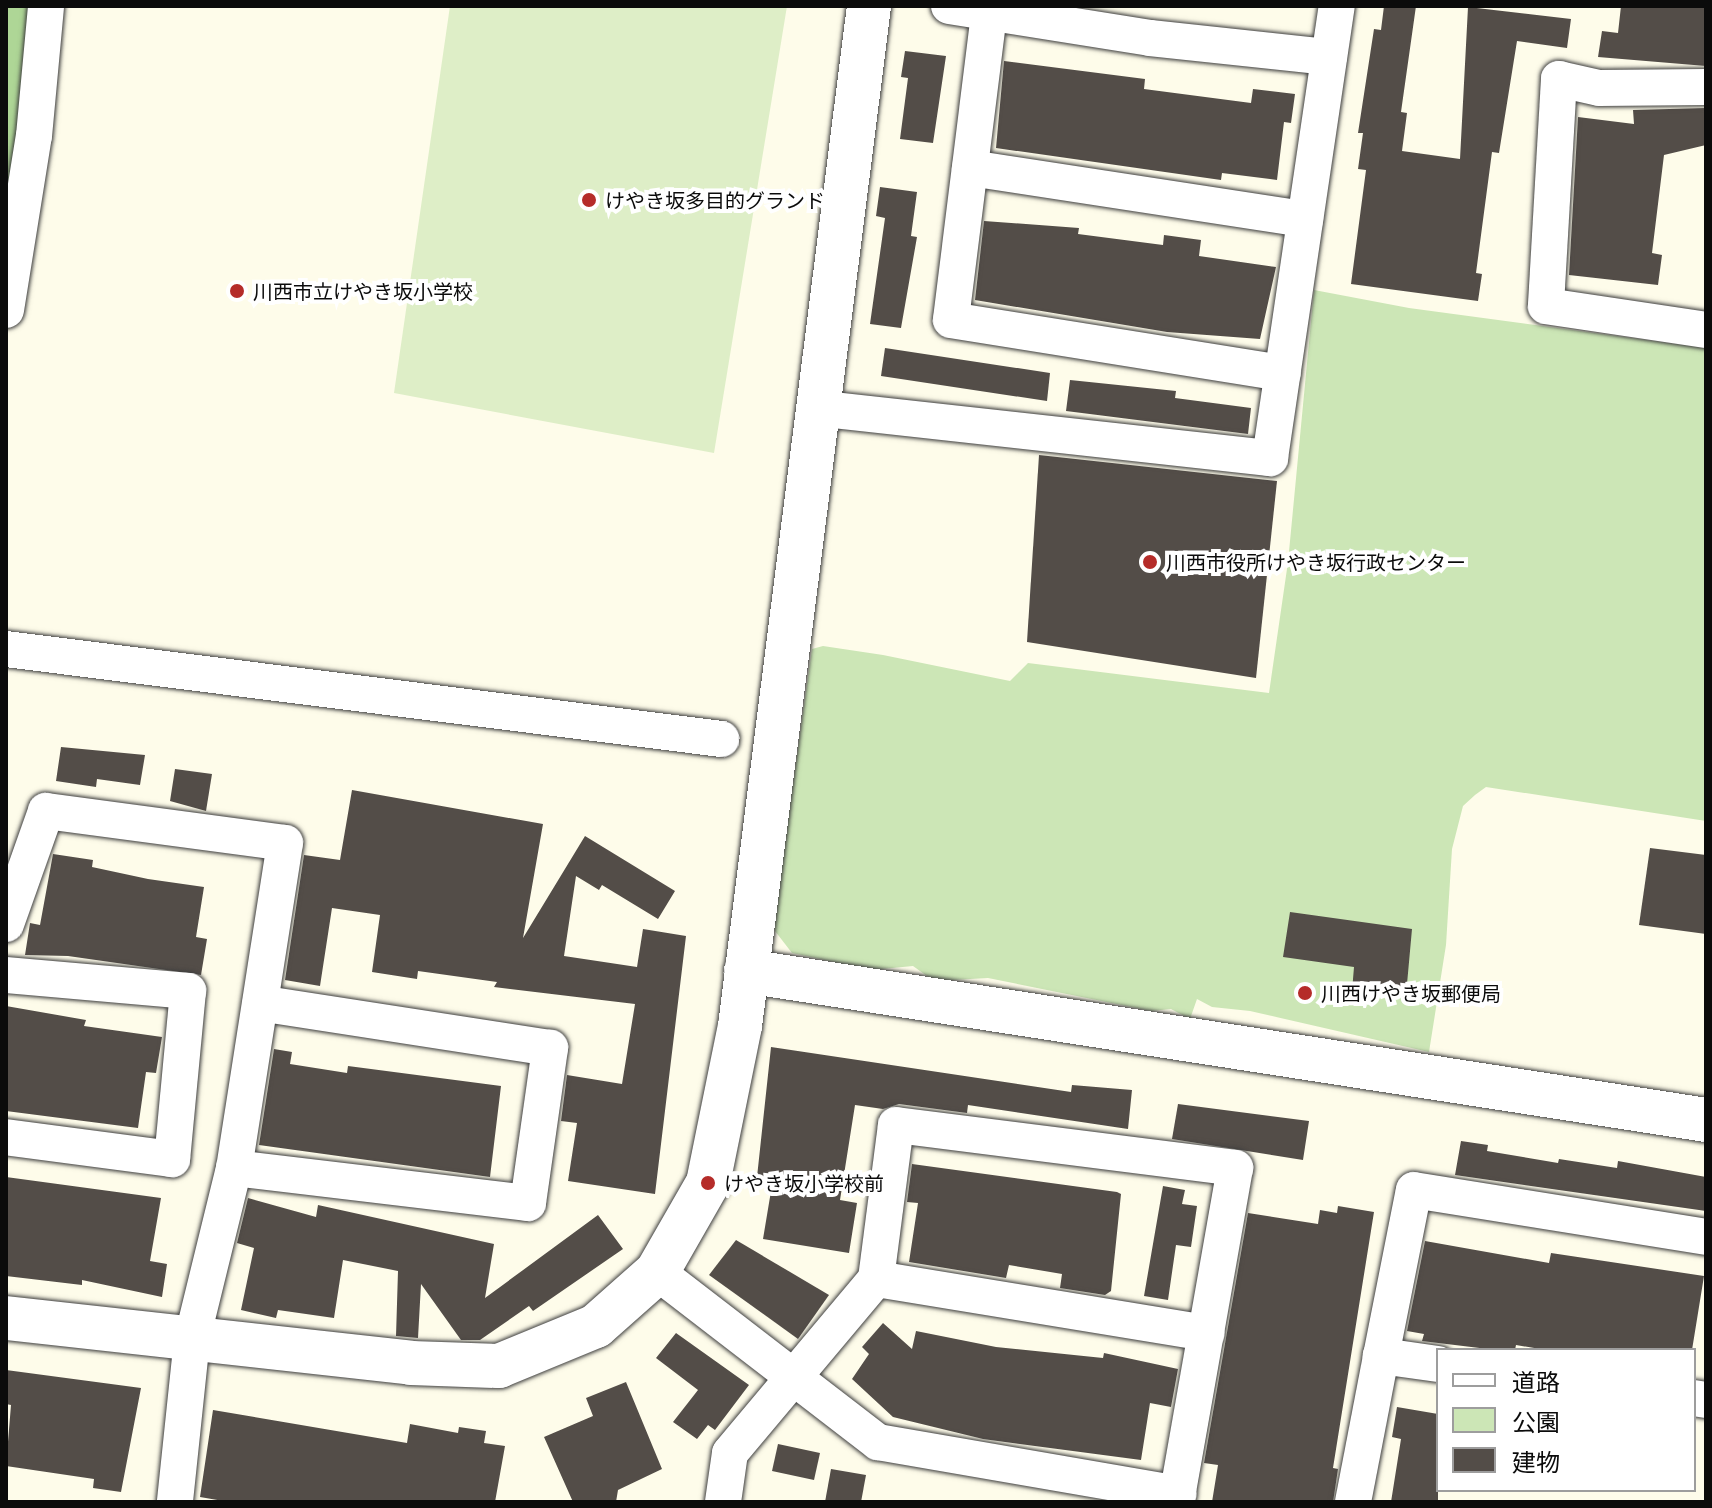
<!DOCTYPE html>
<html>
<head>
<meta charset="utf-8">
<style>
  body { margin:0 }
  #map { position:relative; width:1712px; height:1508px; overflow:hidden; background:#fefcea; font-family:Merriweather,"Noto Sans JP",serif }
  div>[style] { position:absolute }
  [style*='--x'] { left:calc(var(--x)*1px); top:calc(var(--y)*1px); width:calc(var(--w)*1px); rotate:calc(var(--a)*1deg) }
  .green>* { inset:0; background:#cce6b6 }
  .forest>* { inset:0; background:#aed696 }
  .pitch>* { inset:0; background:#deeec7 }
  .building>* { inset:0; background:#534d48 }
  .roads { filter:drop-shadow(0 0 2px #3e3e3e) drop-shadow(0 0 2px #3e3e3e) }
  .minor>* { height:36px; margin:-18px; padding:0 18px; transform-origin:18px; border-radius:18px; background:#fff }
  .tertiary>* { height:44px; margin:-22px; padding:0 22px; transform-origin:22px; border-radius:22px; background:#fff }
  .dots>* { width:22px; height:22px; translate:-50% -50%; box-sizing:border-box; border:4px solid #fff; border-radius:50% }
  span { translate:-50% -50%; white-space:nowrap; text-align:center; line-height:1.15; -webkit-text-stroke:8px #fff; paint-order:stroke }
  .poi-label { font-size:20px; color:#0b0b0b }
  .left { translate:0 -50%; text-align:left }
  .frame { position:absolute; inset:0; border:8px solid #0b0b0b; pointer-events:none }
  .legend { position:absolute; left:1436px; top:1348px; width:260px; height:144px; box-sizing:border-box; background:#fff; border:2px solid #9d9d9d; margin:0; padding:10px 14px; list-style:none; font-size:24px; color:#0b0b0b }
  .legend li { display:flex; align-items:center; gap:16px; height:40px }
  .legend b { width:40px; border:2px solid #9d9d9d }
</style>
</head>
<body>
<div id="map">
  <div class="green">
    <div style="clip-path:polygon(1314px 290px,1409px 308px,1706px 348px,1706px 821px,1486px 787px,1475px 795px,1463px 806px,1452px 849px,1446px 945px,1429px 1052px,1250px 1011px,1212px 1007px,1197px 999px,1190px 1019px,1171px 1009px,1151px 1011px,988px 978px,934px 981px,913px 966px,871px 970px,792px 953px,775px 931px,774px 918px,812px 649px,823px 646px,883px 655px,1010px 681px,1028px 663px,1269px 693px,1288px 562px)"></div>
  </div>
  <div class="forest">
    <div style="clip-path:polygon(6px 6px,37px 6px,6px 240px)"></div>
  </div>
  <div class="pitch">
    <div style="clip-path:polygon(450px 6px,787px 6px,714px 453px,394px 393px)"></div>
  </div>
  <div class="building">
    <div style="clip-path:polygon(1384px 6px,1416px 6px,1401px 112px,1407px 113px,1402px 151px,1460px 159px,1468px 7px,1571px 19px,1567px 48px,1517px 41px,1499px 153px,1492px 152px,1476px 273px,1482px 274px,1478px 301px,1351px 284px,1366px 170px,1358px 169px,1363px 133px,1358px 133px,1374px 29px,1381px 30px)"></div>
    <div style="clip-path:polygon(1621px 6px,1706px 6px,1706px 66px,1598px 57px,1602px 31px,1618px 33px)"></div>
    <div style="clip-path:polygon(905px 51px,946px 56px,933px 143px,900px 139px,908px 78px,901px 77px)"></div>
    <div style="clip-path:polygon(1004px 61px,1145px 79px,1144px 89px,1251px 103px,1253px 89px,1295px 94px,1291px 123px,1284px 122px,1277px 180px,1222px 173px,1221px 180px,996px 148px)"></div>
    <div style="clip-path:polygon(1706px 108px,1706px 145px,1664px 155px,1652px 253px,1662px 255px,1658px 285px,1569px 275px,1578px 117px,1634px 124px,1633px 110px)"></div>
    <div style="clip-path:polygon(880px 187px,917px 192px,911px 236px,917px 237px,901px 328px,870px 324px,885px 218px,876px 216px)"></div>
    <div style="clip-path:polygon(984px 221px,1079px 228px,1078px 234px,1163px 245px,1164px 235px,1201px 240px,1199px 256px,1276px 267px,1260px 339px,1167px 332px,975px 300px)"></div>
    <div style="clip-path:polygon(885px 348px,1050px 373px,1047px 401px,881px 376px)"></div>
    <div style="clip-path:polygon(1070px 380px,1176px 391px,1175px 398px,1251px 408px,1248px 434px,1066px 411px)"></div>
    <div style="clip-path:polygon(1039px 455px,1277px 481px,1256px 678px,1027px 642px)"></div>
    <div style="clip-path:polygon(61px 747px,145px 755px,140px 785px,97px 779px,96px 787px,56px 781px)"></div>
    <div style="clip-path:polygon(175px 769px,212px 774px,206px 811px,170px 801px)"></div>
    <div style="clip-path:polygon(352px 790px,543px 824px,523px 938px,585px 836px,675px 891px,658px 919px,602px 885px,599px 890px,576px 876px,564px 956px,637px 967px,643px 929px,686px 936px,655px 1194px,568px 1181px,577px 1123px,561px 1121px,567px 1075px,622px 1084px,635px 1004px,494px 987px,497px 982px,418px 971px,417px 979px,372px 972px,380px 915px,332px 908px,320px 986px,285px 980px,304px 855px,340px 860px)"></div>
    <div style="clip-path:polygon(1650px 848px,1706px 855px,1706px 934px,1639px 925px)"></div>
    <div style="clip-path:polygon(53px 854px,93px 860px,92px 867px,148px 879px,204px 887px,196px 937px,207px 939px,201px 975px,68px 956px,25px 955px,30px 923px,40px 925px)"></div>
    <div style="clip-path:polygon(1290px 912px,1412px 929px,1406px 995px,1352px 991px,1354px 967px,1283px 957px)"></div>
    <div style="clip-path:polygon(6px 1006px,86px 1020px,84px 1026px,162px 1037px,156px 1073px,146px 1072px,138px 1128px,6px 1111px)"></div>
    <div style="clip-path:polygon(771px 1047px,1071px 1092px,1072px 1085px,1132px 1090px,1128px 1129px,968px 1105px,967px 1113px,899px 1104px,883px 1109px,855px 1105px,840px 1200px,857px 1203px,849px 1253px,763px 1239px,773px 1179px,757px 1177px)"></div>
    <div style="clip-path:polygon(274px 1049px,292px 1052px,290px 1064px,347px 1073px,348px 1066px,501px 1086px,490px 1177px,259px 1145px)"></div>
    <div style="clip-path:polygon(1178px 1104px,1309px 1121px,1303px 1160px,1172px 1139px)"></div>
    <div style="clip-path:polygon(1461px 1141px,1488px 1145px,1487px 1151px,1558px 1163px,1559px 1159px,1617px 1168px,1618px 1161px,1706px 1177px,1706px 1211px,1455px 1175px)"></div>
    <div style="clip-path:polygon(912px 1164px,1117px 1192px,1121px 1194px,1111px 1291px,1105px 1295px,1060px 1288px,1062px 1274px,1009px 1265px,1006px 1278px,909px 1262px,918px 1203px,907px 1202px)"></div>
    <div style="clip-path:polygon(6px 1177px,161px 1198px,150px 1261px,167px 1264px,162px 1297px,82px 1280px,82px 1285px,6px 1276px)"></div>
    <div style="clip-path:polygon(1163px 1186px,1185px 1190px,1182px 1204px,1197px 1206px,1191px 1247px,1176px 1245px,1168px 1300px,1144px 1296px)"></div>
    <div style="clip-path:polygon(248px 1198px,316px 1217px,318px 1205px,494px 1244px,485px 1298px,598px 1215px,623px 1249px,533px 1311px,529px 1306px,480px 1340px,461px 1340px,421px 1284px,418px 1338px,396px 1336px,398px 1271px,343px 1260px,334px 1318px,278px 1310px,276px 1318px,241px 1310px,254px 1248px,237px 1243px)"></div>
    <div style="clip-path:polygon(1338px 1206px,1374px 1212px,1333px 1468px,1338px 1469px,1333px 1502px,1212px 1502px,1218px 1465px,1204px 1463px,1248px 1213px,1318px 1224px,1320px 1210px,1337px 1213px)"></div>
    <div style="clip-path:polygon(736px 1240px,829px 1295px,798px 1339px,709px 1275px)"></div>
    <div style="clip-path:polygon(1425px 1241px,1549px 1263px,1551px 1253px,1704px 1276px,1692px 1350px,1546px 1350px,1516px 1345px,1515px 1350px,1496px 1350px,1422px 1341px,1424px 1334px,1407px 1331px)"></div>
    <div style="clip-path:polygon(883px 1323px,912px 1349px,916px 1331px,996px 1347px,1103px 1358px,1104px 1353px,1178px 1369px,1171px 1407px,1150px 1403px,1141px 1460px,983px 1439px,893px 1417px,852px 1379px,869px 1354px,862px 1347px)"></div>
    <div style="clip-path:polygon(676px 1333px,749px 1385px,715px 1430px,708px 1425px,697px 1439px,673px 1422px,698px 1390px,656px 1358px)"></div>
    <div style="clip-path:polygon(6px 1370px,141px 1388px,121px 1492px,93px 1488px,94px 1479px,6px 1466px,11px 1405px,6px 1404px)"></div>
    <div style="clip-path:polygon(626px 1382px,662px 1469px,618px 1490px,616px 1502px,573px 1502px,544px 1437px,593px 1416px,586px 1398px)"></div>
    <div style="clip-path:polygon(1397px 1407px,1438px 1414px,1438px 1502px,1391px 1502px,1401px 1439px,1392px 1437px)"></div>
    <div style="clip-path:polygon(213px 1410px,407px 1443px,410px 1424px,458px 1433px,459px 1427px,486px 1431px,484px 1443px,505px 1446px,495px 1502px,229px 1502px,200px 1497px)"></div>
    <div style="clip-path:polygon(778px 1444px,820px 1453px,814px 1480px,772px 1471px)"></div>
    <div style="clip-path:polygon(831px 1469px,866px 1475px,861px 1502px,825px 1502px)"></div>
  </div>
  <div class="roads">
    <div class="minor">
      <div style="--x:949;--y:6;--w:204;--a:9"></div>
      <div style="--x:1150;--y:38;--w:180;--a:6.1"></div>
      <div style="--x:990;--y:6;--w:316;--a:97.1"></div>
      <div style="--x:951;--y:320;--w:336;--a:9.1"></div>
      <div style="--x:1706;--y:87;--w:107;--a:179.5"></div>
      <div style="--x:1599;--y:88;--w:41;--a:-167.3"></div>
      <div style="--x:1559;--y:79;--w:227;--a:93.3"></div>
      <div style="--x:1546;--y:306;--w:162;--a:8.5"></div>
      <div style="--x:970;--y:168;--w:339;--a:8.7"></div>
      <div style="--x:6;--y:310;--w:176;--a:-80.9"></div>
      <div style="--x:34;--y:136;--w:131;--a:-84.7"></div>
      <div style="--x:816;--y:408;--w:457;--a:6.3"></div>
      <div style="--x:1270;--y:458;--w:457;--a:-81.6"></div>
      <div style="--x:6;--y:649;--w:721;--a:7.17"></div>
      <div style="--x:6;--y:924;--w:120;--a:-70.5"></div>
      <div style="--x:46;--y:811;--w:241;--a:7.6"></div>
      <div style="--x:285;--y:843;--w:329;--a:98.9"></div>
      <div style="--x:234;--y:1168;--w:176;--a:103.8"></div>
      <div style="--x:192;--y:1339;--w:164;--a:96"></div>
      <div style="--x:6;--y:975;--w:183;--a:5"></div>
      <div style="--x:188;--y:991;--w:169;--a:95.4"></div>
      <div style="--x:172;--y:1159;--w:167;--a:-172.5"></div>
      <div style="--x:234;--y:1168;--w:296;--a:6.8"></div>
      <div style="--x:528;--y:1203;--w:157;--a:-81.9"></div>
      <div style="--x:550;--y:1048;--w:293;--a:-171.2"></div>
      <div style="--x:657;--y:1272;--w:279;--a:37.6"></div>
      <div style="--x:878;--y:1442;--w:305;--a:9.8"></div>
      <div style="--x:876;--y:1279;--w:335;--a:9.3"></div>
      <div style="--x:1438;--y:1364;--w:58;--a:-172"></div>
      <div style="--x:1381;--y:1356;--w:169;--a:-78.8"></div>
      <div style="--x:1414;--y:1190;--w:296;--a:9.1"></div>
      <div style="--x:1694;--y:1398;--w:12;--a:9"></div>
      <div style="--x:723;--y:1502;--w:49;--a:-81.9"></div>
      <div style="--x:730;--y:1453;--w:227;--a:-50"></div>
      <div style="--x:876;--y:1279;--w:155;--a:-82.6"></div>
      <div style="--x:896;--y:1125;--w:342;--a:7.2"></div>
      <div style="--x:1235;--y:1168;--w:339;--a:100"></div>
      <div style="--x:1353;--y:1502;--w:149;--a:-79.1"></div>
    </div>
    <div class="tertiary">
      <div style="--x:746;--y:971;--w:971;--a:8.82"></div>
      <div style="--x:6;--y:1318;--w:407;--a:6.3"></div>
      <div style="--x:411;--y:1363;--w:88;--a:2"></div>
      <div style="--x:499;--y:1366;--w:105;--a:-22.4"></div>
      <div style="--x:596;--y:1326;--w:81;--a:-41.5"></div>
      <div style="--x:657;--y:1272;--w:103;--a:-60.2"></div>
      <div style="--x:708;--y:1183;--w:160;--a:-78.5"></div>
      <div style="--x:740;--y:1026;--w:1028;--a:-82.79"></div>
    </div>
  </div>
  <div class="dots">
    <div style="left:589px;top:200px;background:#b52c29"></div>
    <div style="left:237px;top:291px;background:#b52c29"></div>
    <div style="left:1150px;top:562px;background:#b52c29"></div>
    <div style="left:1305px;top:993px;background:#b52c29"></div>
    <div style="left:708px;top:1183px;background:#b52c29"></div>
  </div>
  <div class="poi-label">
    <span class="left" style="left:605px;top:200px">けやき坂多目的グランド</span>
    <span class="left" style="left:253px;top:291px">川西市立けやき坂小学校</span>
    <span class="left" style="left:1166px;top:562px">川西市役所けやき坂行政センター</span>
    <span class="left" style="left:1321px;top:993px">川西けやき坂郵便局</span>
    <span class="left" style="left:724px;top:1183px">けやき坂小学校前</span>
  </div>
  <div class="frame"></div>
  <ul class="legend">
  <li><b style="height:10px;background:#fff"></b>道路</li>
  <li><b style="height:22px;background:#cce6b6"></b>公園</li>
  <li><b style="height:22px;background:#534d48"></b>建物</li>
  </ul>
</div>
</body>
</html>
